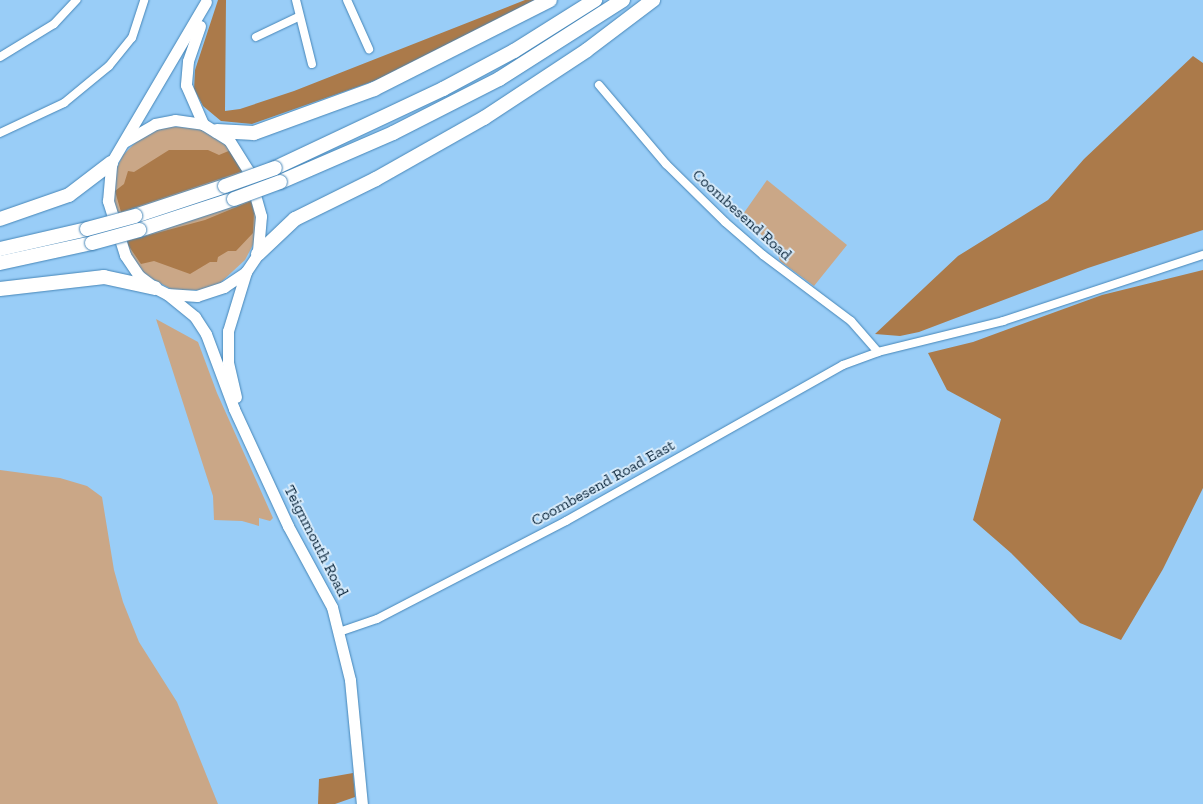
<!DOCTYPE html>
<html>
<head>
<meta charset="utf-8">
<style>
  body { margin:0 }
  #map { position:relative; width:1203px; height:804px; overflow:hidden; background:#99cdf7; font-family:"Zilla Slab",serif }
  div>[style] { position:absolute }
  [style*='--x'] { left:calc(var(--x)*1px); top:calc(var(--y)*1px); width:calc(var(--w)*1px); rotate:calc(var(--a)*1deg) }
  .green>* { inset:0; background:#caa787 }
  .forest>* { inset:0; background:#ab7a4a }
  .roads { filter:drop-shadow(0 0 1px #4686b8) drop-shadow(0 0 1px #4686b8) }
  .street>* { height:8px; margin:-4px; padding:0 4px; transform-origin:4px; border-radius:4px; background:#fff }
  .primary>* { height:11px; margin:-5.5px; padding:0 5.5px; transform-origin:5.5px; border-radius:5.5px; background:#fff }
  .highway>* { height:14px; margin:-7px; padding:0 7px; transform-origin:7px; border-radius:7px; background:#fff }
  .bridges { filter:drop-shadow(0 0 1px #4686b8) drop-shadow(0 0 1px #4686b8) }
  .highway-bridge>* { height:14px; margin:-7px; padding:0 7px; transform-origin:7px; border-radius:7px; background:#fff }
  span { translate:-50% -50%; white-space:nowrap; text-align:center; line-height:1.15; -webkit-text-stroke:4px #d6eafa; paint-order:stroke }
  .street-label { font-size:16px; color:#0a253a }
</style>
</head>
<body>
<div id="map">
  <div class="green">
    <div style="clip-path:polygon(170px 126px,201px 129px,229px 147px,243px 171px,256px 213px,255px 241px,245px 260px,219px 284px,200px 290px,173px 290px,145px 275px,132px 259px,112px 196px,115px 172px,123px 155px,138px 140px,153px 130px)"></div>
    <div style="clip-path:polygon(767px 180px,847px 245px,814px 286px,780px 261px,776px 248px,741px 217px)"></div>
    <div style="clip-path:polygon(156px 319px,198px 342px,217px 393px,273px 518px,270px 521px,259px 518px,259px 526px,242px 521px,214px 520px,213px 496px)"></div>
    <div style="clip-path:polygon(0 470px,60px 478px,87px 486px,102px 497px,114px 570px,123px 602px,139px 642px,177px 702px,218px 804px,0 804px)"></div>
  </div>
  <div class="forest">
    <div style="clip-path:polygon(218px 0,226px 0,225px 111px,240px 109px,294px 91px,525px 0,535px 0,391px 75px,252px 124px,221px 121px,203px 106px,194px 89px,195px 70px)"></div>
    <div style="clip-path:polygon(1193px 56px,1203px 63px,1203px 230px,1088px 268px,919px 332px,900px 336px,875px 334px,958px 256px,1048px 200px,1084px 159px)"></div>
    <div style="clip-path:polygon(169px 150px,208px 150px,219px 155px,231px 150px,243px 171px,121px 212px,115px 191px,124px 184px,128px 171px,134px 172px)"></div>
    <div style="clip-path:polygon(251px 201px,254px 213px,253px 233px,236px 251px,228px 251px,218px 257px,217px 262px,210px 262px,190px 274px,154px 261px,141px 264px,128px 245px,127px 241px,205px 220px)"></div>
    <div style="clip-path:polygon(1203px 270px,1203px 488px,1163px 569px,1121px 640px,1080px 623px,1011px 553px,973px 520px,1001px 419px,947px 390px,928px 353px,973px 342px,1102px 295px)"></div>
    <div style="clip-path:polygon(353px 773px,355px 797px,335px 804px,318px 804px,319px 779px)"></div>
  </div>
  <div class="roads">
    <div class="street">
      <div style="--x:296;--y:0;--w:66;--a:76"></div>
      <div style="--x:347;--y:0;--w:54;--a:65.8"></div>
      <div style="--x:256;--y:37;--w:47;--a:-25.5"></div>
      <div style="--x:0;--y:57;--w:63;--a:-31.4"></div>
      <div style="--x:54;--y:24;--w:33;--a:-47"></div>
      <div style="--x:599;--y:85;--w:104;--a:49.7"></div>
      <div style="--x:666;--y:164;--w:83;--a:44.5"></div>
      <div style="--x:725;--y:222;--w:50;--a:41"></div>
      <div style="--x:763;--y:255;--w:110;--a:36.9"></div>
      <div style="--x:851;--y:321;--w:41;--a:48.9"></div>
      <div style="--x:0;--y:133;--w:71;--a:-25.1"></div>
      <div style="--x:64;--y:103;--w:58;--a:-39.4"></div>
      <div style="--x:109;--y:66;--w:36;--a:-51"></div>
      <div style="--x:132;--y:38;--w:40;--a:-72"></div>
      <div style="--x:339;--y:632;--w:40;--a:-18.9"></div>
      <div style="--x:377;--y:619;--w:213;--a:-27.4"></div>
      <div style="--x:566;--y:521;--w:318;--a:-29.4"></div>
      <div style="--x:843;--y:365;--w:37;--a:-20"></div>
      <div style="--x:878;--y:352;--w:129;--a:-13.9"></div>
      <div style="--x:1003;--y:321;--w:211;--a:-18.3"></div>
    </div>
    <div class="primary">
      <div style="--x:200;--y:26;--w:37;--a:109"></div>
      <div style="--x:188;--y:61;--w:24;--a:95"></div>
      <div style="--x:186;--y:85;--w:43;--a:66.4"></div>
      <div style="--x:124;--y:142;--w:36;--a:-30"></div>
      <div style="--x:155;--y:124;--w:20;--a:-11"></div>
      <div style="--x:175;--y:120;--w:28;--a:8"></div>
      <div style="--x:203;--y:124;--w:31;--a:32"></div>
      <div style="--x:229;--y:140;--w:36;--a:58"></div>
      <div style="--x:248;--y:170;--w:48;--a:74.2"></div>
      <div style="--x:261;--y:216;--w:38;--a:95"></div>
      <div style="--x:258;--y:254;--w:22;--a:124"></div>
      <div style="--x:246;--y:272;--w:27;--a:146"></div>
      <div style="--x:224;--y:287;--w:28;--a:162"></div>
      <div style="--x:197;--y:296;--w:30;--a:-176"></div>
      <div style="--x:167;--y:294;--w:13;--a:-153"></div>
      <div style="--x:155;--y:288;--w:20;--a:-143"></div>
      <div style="--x:139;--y:276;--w:25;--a:-124"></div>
      <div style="--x:125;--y:255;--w:57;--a:-107.5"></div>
      <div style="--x:108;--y:201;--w:38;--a:-85"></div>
      <div style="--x:111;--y:163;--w:187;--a:-59.5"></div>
      <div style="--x:167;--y:294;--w:36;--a:39"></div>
      <div style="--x:195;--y:317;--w:20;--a:57"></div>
      <div style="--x:206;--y:334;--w:80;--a:69.5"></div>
      <div style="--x:234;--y:409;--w:129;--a:65.2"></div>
      <div style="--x:288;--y:526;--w:92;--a:61.5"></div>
      <div style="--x:332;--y:607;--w:75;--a:76.1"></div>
      <div style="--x:350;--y:680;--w:125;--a:84.5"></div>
      <div style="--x:236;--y:397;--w:36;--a:-103"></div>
      <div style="--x:228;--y:362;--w:31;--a:-90"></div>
      <div style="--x:228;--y:331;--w:62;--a:-73"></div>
    </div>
    <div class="highway">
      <div style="--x:217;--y:131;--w:37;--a:3"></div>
      <div style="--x:254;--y:133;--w:128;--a:-20.1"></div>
      <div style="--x:374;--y:89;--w:197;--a:-26.8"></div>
      <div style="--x:275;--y:168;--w:186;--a:-25.2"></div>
      <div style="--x:443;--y:89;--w:81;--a:-28.2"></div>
      <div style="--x:514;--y:51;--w:96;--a:-32.2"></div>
      <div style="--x:280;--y:182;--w:123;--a:-23.4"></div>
      <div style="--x:393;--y:133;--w:119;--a:-27"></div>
      <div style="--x:499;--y:79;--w:147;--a:-32.5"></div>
      <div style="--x:135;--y:216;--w:95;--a:-18.4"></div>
      <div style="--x:0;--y:219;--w:73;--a:-19.2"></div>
      <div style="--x:69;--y:195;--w:53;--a:-37.3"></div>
      <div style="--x:139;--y:230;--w:100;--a:-18.1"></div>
      <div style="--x:0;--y:249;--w:89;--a:-12.9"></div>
      <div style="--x:258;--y:254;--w:51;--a:-43.4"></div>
      <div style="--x:295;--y:219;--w:90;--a:-26.3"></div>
      <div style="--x:376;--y:179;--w:124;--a:-29.5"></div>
      <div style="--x:484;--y:118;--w:123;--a:-33.4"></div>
      <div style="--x:587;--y:50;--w:83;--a:-37.1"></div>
      <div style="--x:0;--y:263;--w:94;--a:-12.3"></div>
      <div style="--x:0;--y:289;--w:105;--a:-6.6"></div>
      <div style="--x:104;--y:277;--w:52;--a:12.2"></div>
    </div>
  </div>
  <div class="bridges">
    <div class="highway-bridge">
      <div style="--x:225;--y:186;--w:53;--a:-19.8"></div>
      <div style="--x:234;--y:199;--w:49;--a:-20.3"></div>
      <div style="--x:87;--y:229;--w:50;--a:-15.2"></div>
      <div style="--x:92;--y:243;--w:49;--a:-15.5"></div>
    </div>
  </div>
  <div class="street-label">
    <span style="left:742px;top:215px;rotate:42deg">Coombesend Road</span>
    <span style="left:603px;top:483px;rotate:-29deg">Coombesend Road East</span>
    <span style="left:316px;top:541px;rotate:63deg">Teignmouth Road</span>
  </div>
</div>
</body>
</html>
